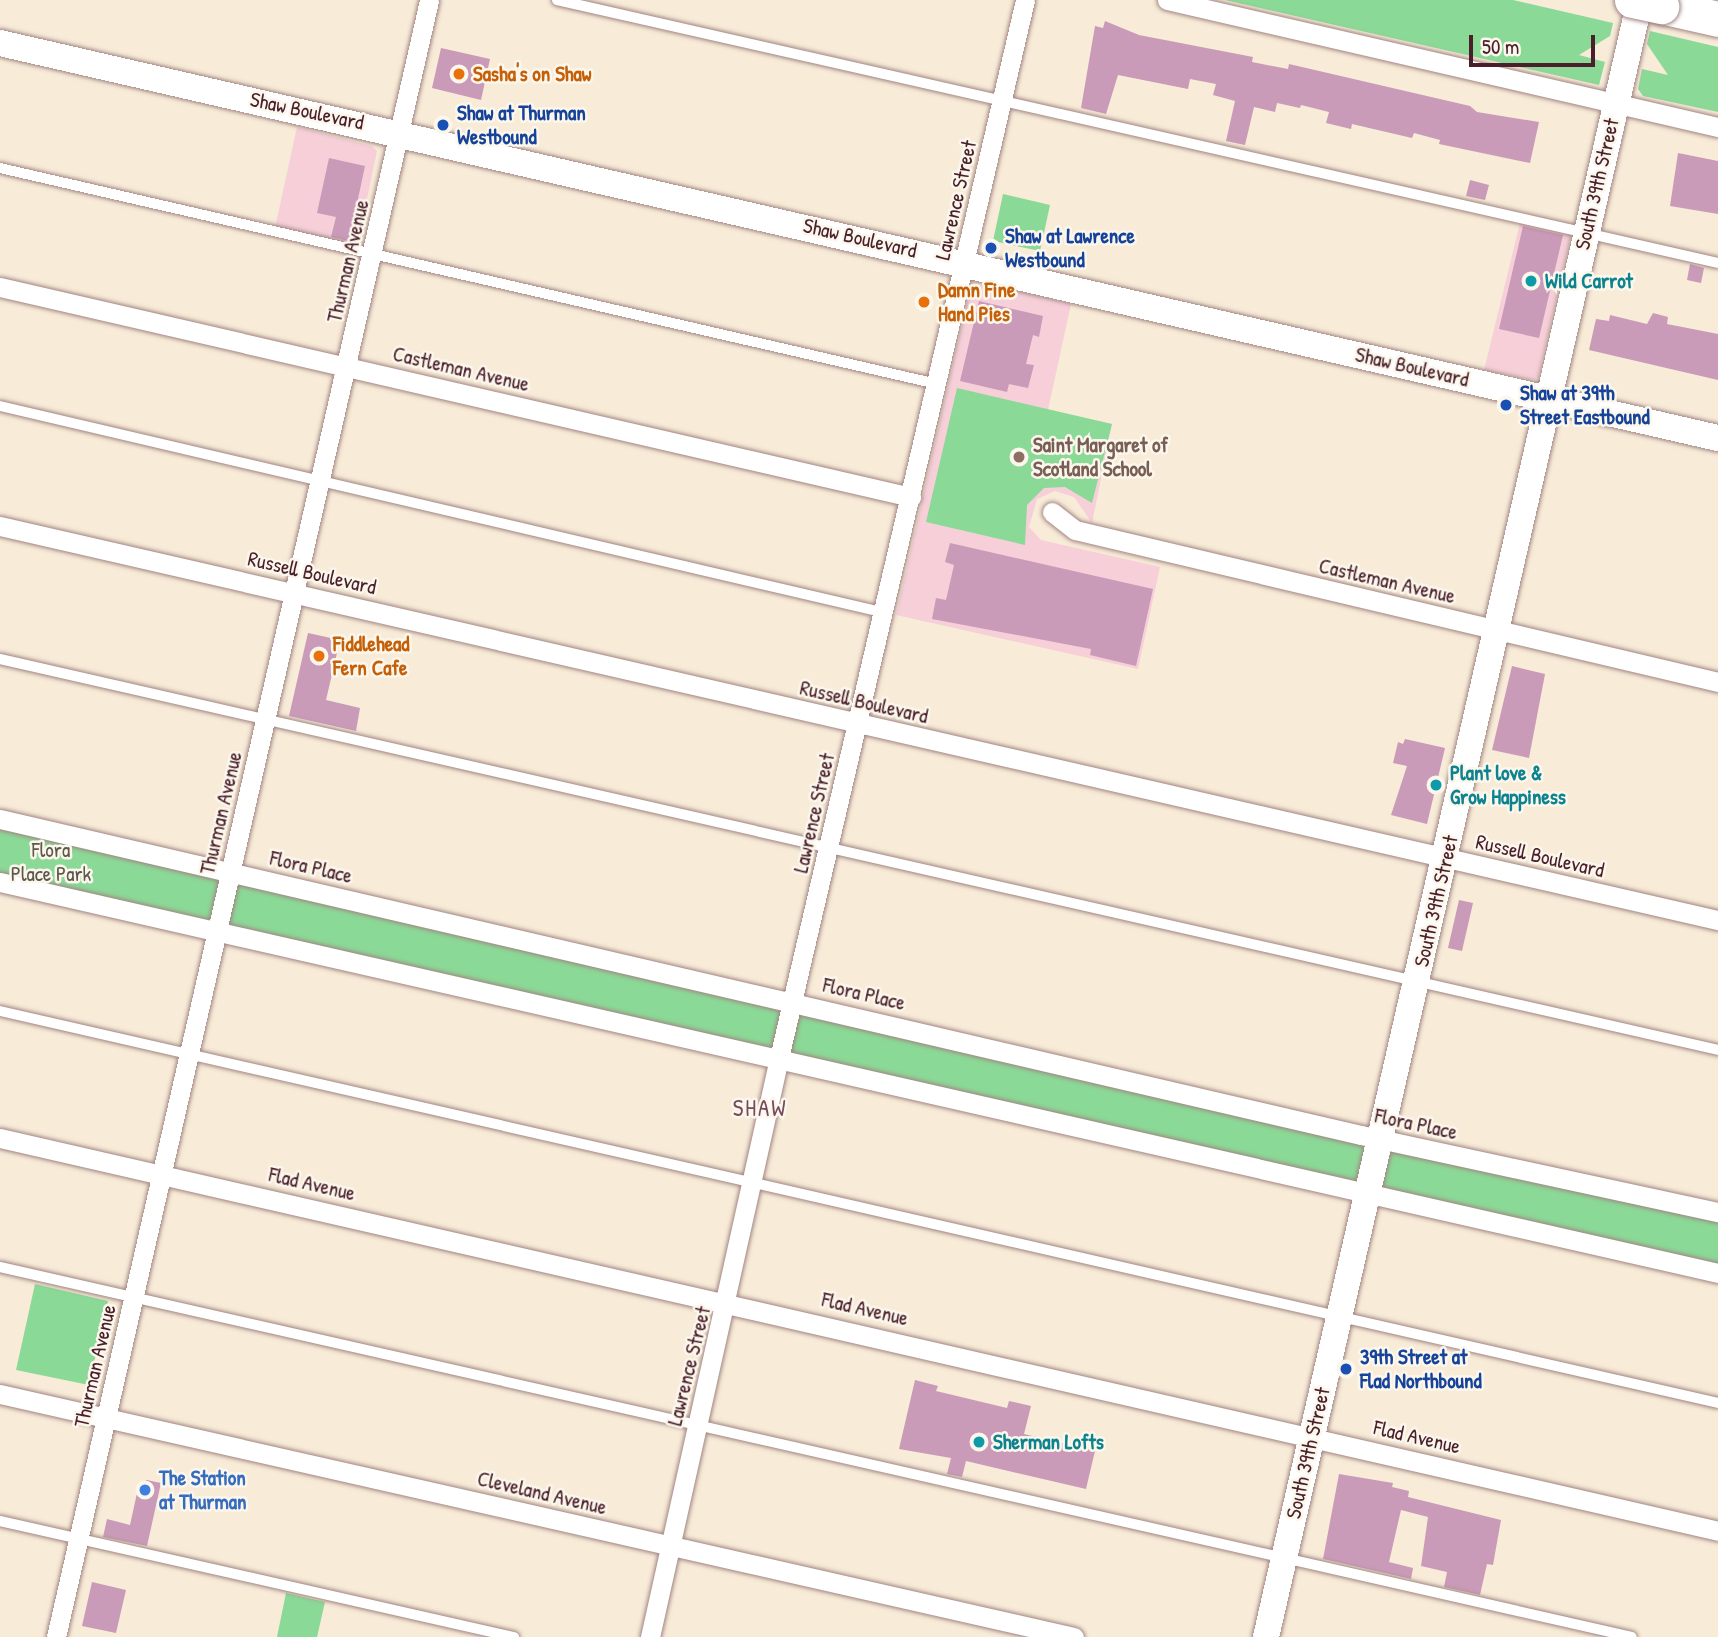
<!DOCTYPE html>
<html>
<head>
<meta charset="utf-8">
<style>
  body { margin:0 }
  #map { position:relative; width:1718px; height:1637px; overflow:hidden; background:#f8ebd8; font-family:"Patrick Hand",sans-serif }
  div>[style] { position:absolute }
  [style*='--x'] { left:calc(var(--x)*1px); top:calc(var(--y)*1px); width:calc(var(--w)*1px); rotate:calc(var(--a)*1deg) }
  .built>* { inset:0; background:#f6cfd9 }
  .green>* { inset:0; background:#8bd997 }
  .building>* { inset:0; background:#c99bb8 }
  .roads { filter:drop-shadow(0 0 2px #a18582) drop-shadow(0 0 2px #a18582) }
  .lane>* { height:10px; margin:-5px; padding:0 5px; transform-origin:5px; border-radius:5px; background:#fff }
  .street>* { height:19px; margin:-9.5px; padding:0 9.5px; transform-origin:9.5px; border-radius:9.5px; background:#fff }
  .secondary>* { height:26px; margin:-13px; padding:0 13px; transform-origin:13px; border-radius:13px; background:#fff }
  .highway>* { height:35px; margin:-17.5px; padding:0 17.5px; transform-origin:17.5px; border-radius:17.5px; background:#fff }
  .bridges { filter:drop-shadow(0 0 2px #a18582) drop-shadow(0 0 2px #a18582) }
  .highway-bridge>* { height:35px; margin:-17.5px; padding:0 17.5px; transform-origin:17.5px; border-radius:17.5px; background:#fff }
  .dots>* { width:19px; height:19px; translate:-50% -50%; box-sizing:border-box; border:4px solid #fbf7ec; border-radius:50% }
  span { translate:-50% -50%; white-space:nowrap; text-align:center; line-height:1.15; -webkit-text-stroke:5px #fbf7ec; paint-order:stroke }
  .food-label { font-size:21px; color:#c56008; font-weight:700 }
  .left { translate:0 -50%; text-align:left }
  .street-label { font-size:21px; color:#4a1f2b }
  .transit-label { font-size:21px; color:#164399; font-weight:700 }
  .culture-label { font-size:21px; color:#0d838f; font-weight:700 }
  .education-label { font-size:21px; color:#785e54; font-weight:700 }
  .park-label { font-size:21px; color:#5e574b }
  .shop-label { font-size:21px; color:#366cbe; font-weight:700 }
  .neighbourhood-label { font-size:23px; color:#764a5c; letter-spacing:2px }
  .scale { position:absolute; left:1469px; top:35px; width:126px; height:32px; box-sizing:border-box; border:4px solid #4a1f2b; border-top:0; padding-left:9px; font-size:21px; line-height:24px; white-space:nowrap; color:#4a1f2b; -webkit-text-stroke:5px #fbf7ec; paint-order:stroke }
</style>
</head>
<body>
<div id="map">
  <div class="built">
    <div style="clip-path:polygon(297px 127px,372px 146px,377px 151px,357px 247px,275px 228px)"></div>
    <div style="clip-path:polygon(1520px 223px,1571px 234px,1538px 378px,1534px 380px,1484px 370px)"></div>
    <div style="clip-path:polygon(984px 283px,1071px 304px,1048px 410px,1112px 424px,1092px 523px,1074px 497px,1055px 491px,1037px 499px,1029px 527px,1041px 540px,1160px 567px,1138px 669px,896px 615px,969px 294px)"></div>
  </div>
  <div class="green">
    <div style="clip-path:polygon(1225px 0,1513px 0,1613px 23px,1610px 36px,1579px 55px,1605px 62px,1599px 85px)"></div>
    <div style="clip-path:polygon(1650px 31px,1718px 47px,1718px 112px,1643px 96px,1638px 89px,1642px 69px,1668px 75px,1647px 44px)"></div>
    <div style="clip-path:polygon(1003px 194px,1050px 205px,1040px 251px,993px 241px)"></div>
    <div style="clip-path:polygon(957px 388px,1112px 424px,1092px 503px,1065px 487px,1044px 488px,1027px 505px,1025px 545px,926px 522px)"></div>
    <div style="clip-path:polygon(0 819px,1718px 1212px,1718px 1273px,0 882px)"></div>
    <div style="clip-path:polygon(35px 1284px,108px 1301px,89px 1385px,16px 1370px)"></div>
    <div style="clip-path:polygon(286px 1593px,325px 1602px,317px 1637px,277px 1637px)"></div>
  </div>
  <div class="building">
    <div style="clip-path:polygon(1105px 21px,1139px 35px,1253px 57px,1252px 62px,1288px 69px,1289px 64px,1470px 106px,1477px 112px,1539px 122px,1530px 163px,1439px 144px,1440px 140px,1414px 133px,1412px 138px,1352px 124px,1351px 129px,1326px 123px,1329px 112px,1301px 105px,1300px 108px,1277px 103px,1275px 112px,1254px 107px,1245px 145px,1226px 141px,1235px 101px,1213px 95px,1216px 84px,1190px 79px,1188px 89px,1118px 75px,1106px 114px,1081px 108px,1095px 26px,1103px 28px)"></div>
    <div style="clip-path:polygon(441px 48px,490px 59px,481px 100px,432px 88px)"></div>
    <div style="clip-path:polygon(1678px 153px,1718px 161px,1718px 214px,1670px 206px)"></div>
    <div style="clip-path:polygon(329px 158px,365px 166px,349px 241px,331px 237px,336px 217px,317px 213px)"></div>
    <div style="clip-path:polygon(1470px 180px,1489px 185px,1485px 200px,1466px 196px)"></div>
    <div style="clip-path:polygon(1523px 226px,1563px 235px,1539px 338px,1499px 329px)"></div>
    <div style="clip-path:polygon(1690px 264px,1704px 268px,1701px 283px,1687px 280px)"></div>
    <div style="clip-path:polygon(979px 301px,1043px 316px,1039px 337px,1033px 335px,1026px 364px,1034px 365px,1028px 388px,1009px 384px,1007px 392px,960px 381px)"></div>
    <div style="clip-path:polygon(1653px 313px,1668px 317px,1667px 324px,1718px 334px,1718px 380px,1589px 350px,1596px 319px,1609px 321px,1610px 315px,1647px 324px)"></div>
    <div style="clip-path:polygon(950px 543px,1153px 589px,1136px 666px,1090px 655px,1091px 649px,932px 619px,936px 598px,946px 600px,954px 565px,945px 562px)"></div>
    <div style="clip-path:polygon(308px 633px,340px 640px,326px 700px,360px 708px,356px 731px,289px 716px)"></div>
    <div style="clip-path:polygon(1512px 666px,1545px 674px,1529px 758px,1492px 750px)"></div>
    <div style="clip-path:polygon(1405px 739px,1445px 748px,1427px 824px,1391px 815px,1407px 766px,1393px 763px,1398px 742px,1403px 744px)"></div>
    <div style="clip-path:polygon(1459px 900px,1473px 903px,1462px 951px,1448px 948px)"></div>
    <div style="clip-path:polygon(915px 1380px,938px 1386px,936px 1391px,1007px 1408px,1009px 1401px,1031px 1406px,1024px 1434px,1095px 1451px,1086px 1489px,966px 1461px,962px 1477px,947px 1474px,951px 1458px,899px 1449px)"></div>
    <div style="clip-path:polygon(1339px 1474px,1393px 1483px,1392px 1487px,1409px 1491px,1408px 1497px,1501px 1520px,1493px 1565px,1487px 1564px,1480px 1595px,1444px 1587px,1447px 1572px,1421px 1566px,1428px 1517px,1401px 1510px,1389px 1562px,1413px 1568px,1411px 1579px,1323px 1559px)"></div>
    <div style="clip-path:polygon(147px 1480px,161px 1483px,147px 1546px,103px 1537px,107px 1519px,130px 1525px,139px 1484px)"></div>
    <div style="clip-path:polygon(92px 1582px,126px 1590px,116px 1633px,82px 1626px)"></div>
  </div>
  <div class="roads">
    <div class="lane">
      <div style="--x:557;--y:0;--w:1190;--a:12.76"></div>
      <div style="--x:0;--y:168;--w:962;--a:12.98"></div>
      <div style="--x:0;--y:406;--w:909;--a:13.16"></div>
      <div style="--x:0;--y:659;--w:1762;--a:12.82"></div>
      <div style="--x:0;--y:1011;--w:1762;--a:12.85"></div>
      <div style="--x:0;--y:1267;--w:1673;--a:12.77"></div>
      <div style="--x:0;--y:1521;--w:527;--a:12.72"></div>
    </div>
    <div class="street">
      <div style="--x:1167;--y:0;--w:565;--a:12.98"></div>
      <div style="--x:0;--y:287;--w:935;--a:12.98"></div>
      <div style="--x:1052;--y:512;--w:29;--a:38"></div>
      <div style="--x:1075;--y:530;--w:661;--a:13.3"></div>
      <div style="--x:0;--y:526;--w:1763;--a:12.92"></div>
      <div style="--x:0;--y:819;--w:1397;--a:13.07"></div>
      <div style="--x:1361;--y:1135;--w:365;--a:12.2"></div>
      <div style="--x:0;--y:882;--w:1762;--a:12.82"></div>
      <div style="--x:0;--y:1138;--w:1762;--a:12.88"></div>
      <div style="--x:0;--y:1394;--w:1101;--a:12.75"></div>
      <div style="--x:56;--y:1637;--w:1679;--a:-77.16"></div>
      <div style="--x:650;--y:1637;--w:593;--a:-77.44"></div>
      <div style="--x:779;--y:1058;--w:1086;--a:-76.91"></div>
    </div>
    <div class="secondary">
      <div style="--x:0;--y:43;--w:1763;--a:12.95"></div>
      <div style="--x:1266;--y:1637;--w:1679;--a:-77.13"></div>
    </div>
    <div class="highway">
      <div style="--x:1661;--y:6;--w:58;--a:12.8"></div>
    </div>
  </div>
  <div class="bridges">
    <div class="highway-bridge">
      <div style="--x:1632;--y:0;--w:30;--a:12"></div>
    </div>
  </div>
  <div class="dots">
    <div style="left:459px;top:74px;background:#e8710a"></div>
    <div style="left:443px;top:125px;background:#1a4fb4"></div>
    <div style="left:991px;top:248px;background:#1a4fb4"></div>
    <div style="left:1531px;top:281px;background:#0f9aa8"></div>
    <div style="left:924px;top:302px;background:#e8710a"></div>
    <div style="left:1506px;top:405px;background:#1a4fb4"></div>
    <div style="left:1019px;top:457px;background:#8d6e63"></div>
    <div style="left:319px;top:656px;background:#e8710a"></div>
    <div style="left:1436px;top:785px;background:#0f9aa8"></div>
    <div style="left:1346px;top:1369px;background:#1a4fb4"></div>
    <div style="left:979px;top:1442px;background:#0f9aa8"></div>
    <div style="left:145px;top:1490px;background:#3f7fe0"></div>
  </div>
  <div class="food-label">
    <span class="left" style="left:473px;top:74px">Sasha's on Shaw</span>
    <span class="left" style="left:938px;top:302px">Damn Fine<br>Hand Pies</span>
    <span class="left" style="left:333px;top:656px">Fiddlehead<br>Fern Cafe</span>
  </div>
  <div class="street-label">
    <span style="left:307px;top:111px;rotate:12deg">Shaw Boulevard</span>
    <span style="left:1597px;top:184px;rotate:-77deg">South 39th Street</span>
    <span style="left:956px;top:200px;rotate:-77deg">Lawrence Street</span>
    <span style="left:860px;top:238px;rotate:13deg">Shaw Boulevard</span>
    <span style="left:348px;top:261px;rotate:-77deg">Thurman Avenue</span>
    <span style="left:1412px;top:367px;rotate:13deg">Shaw Boulevard</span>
    <span style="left:461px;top:369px;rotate:13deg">Castleman Avenue</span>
    <span style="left:312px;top:573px;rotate:13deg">Russell Boulevard</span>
    <span style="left:1387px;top:581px;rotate:13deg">Castleman Avenue</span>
    <span style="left:864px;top:702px;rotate:13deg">Russell Boulevard</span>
    <span style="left:221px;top:813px;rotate:-77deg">Thurman Avenue</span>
    <span style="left:814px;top:813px;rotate:-77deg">Lawrence Street</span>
    <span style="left:1540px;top:856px;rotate:13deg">Russell Boulevard</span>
    <span style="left:311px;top:867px;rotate:13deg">Flora Place</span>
    <span style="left:1436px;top:901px;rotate:-77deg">South 39th Street</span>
    <span style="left:864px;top:994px;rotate:13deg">Flora Place</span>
    <span style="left:1416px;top:1124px;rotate:12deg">Flora Place</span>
    <span style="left:312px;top:1184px;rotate:13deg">Flad Avenue</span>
    <span style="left:865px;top:1309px;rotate:13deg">Flad Avenue</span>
    <span style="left:95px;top:1366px;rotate:-77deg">Thurman Avenue</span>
    <span style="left:689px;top:1366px;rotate:-76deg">Lawrence Street</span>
    <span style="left:1417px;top:1437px;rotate:13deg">Flad Avenue</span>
    <span style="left:1308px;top:1453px;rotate:-77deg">South 39th Street</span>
    <span style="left:542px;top:1493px;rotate:13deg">Cleveland Avenue</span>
  </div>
  <div class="transit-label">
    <span class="left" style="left:457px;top:125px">Shaw at Thurman<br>Westbound</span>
    <span class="left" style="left:1005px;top:248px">Shaw at Lawrence<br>Westbound</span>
    <span class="left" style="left:1520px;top:405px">Shaw at 39th<br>Street Eastbound</span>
    <span class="left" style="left:1360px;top:1369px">39th Street at<br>Flad Northbound</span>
  </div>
  <div class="culture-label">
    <span class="left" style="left:1545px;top:281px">Wild Carrot</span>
    <span class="left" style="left:1450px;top:785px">Plant love &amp;<br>Grow Happiness</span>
    <span class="left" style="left:993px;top:1442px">Sherman Lofts</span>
  </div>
  <div class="education-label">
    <span class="left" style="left:1033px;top:457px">Saint Margaret of<br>Scotland School</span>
  </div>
  <div class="park-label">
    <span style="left:51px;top:862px">Flora<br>Place Park</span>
  </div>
  <div class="shop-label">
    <span class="left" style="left:159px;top:1490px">The Station<br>at Thurman</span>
  </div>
  <div class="neighbourhood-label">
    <span style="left:760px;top:1108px">SHAW</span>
  </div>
  <div class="scale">50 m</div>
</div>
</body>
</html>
